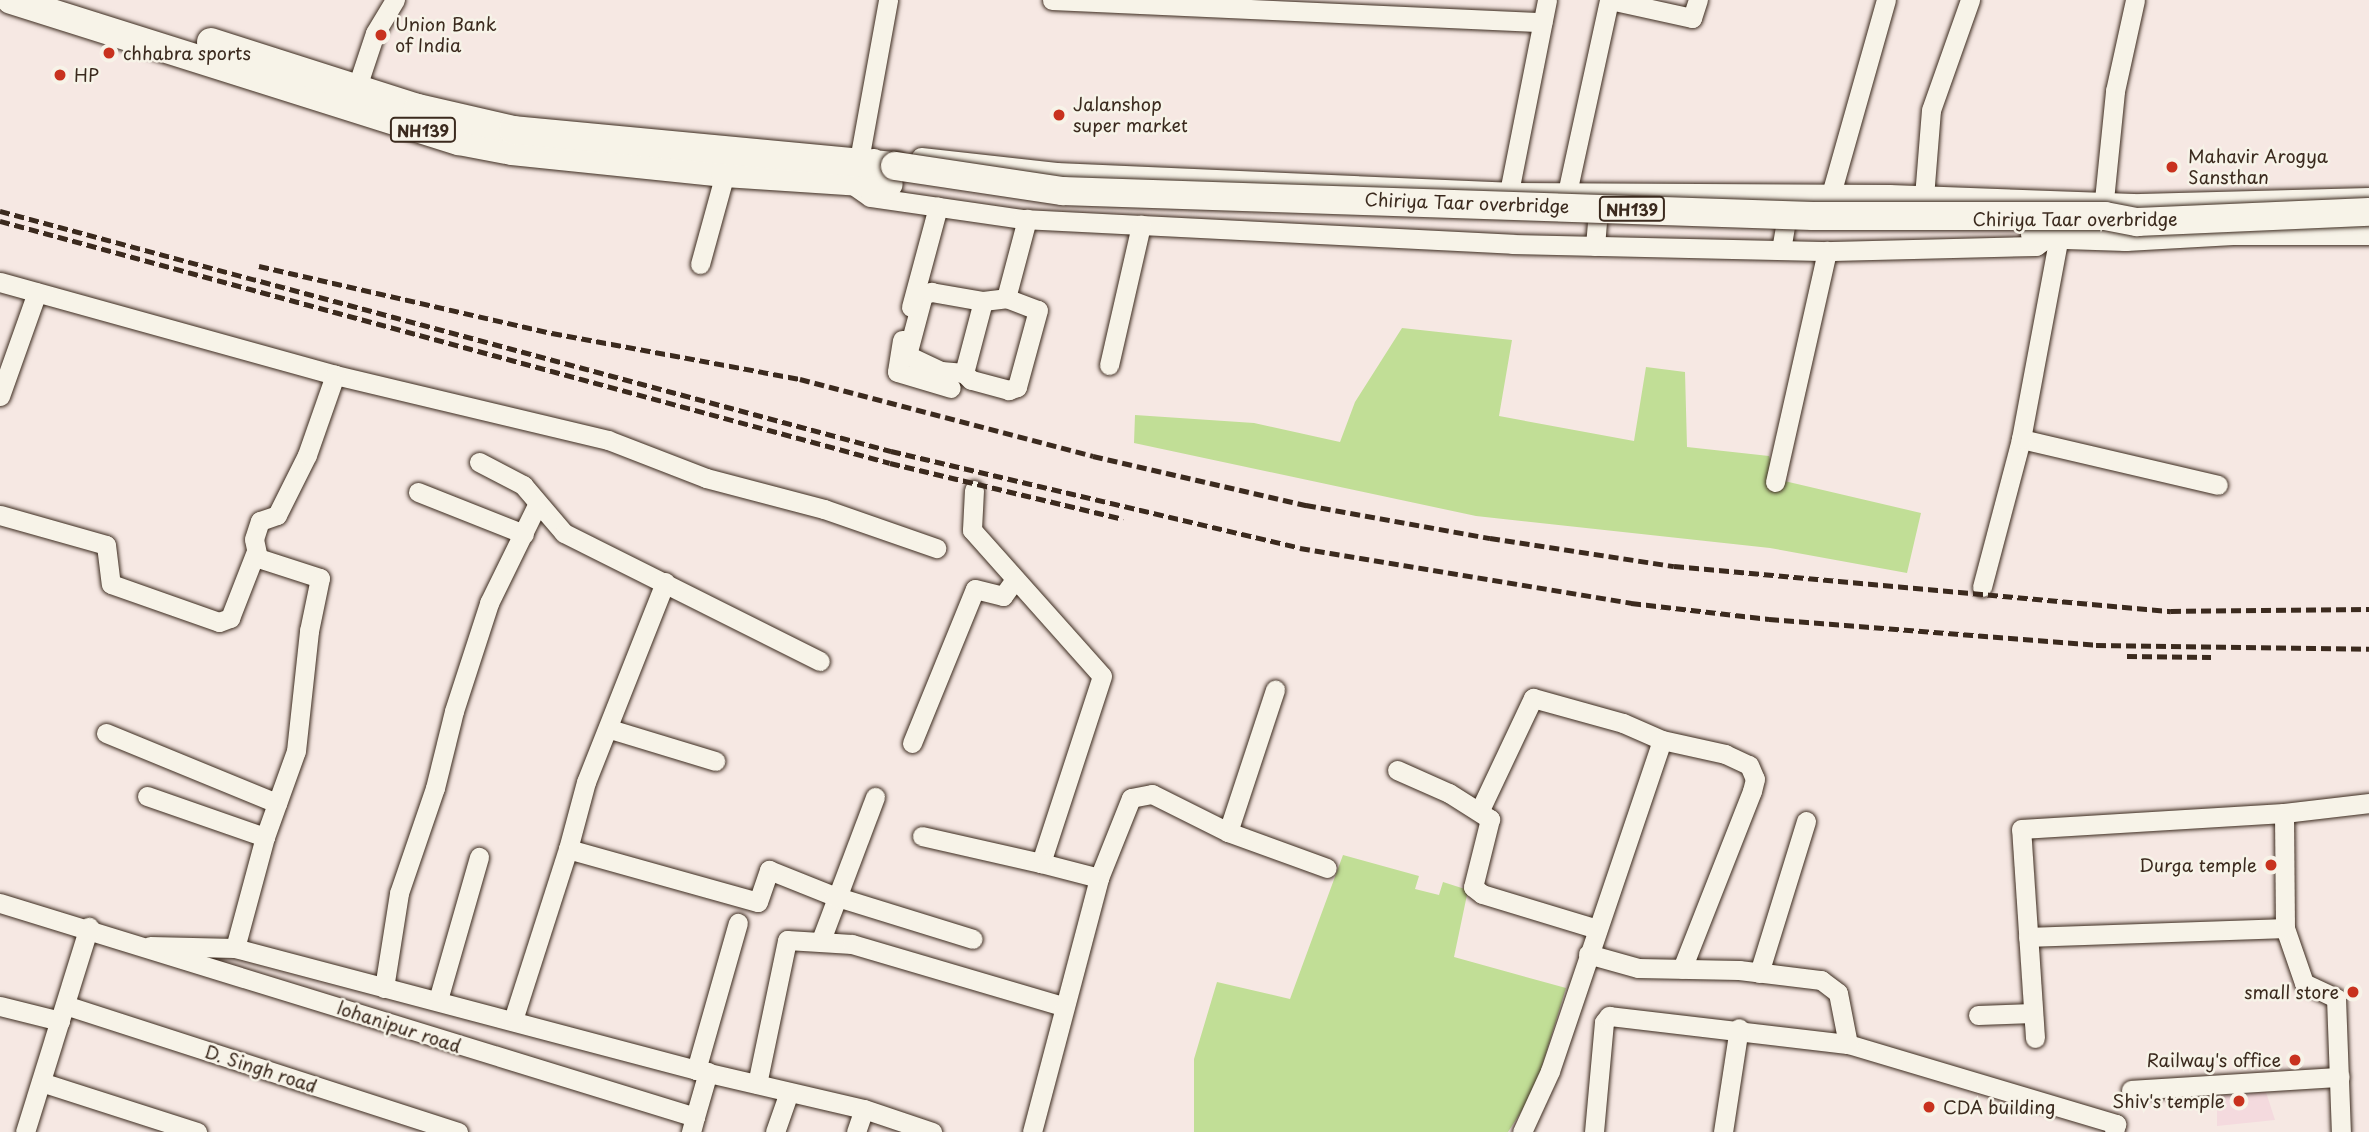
<!DOCTYPE html>
<html>
<head>
<meta charset="utf-8">
<style>
  body { margin:0 }
  #map { position:relative; width:2369px; height:1132px; overflow:hidden; background:#f6e8e3; font-family:"Playpen Sans",sans-serif }
  div>[style] { position:absolute }
  [style*='--x'] { left:calc(var(--x)*1px); top:calc(var(--y)*1px); width:calc(var(--w)*1px); rotate:calc(var(--a)*1deg) }
  .built>* { inset:0; background:#f4dade }
  .green>* { inset:0; background:#c1de96 }
  .roads { filter:drop-shadow(0 0 2px #3b2a1e) drop-shadow(0 0 2px #3b2a1e) }
  .minor>* { height:19px; margin:-9.5px; padding:0 9.5px; transform-origin:9.5px; border-radius:9.5px; background:#f7f3e8 }
  .highway>* { height:28px; margin:-14px; padding:0 14px; transform-origin:14px; border-radius:14px; background:#f7f3e8 }
  .rail>* { height:4.5px; margin-top:-2.25px; transform-origin:0; background:repeating-linear-gradient(90deg,#3b2a1e 0 10px,transparent 0 15px) }
  .bridges { filter:drop-shadow(0 0 2px #3b2a1e) drop-shadow(0 0 2px #3b2a1e) }
  .highway-bridge>* { height:28px; margin:-14px; padding:0 14px; transform-origin:14px; border-radius:14px; background:#f7f3e8 }
  .dots>* { width:19px; height:19px; translate:-50% -50%; box-sizing:border-box; border:4px solid #f7f3e8; border-radius:50% }
  span { translate:-50% -50%; white-space:nowrap; text-align:center; line-height:1.15; -webkit-text-stroke:5px #f7f3e8; paint-order:stroke }
  .shield-label span { padding:2px 5px; background:#f7f3e8; border:2px solid; border-radius:5px; -webkit-text-stroke-width:0 }
  .shield-label { font-size:16px; color:#3b2a1e; font-weight:700 }
  .poi-label { font-size:18px; color:#3b2a1e }
  .left { translate:0 -50%; text-align:left }
  .right { translate:-100% -50%; text-align:right }
  .street-label { font-size:18px; color:#3b2a1e }
</style>
</head>
<body>
<div id="map">
  <div class="built">
    <div style="clip-path:polygon(2266px 1092px,2275px 1120px,2217px 1126px,2217px 1096px)"></div>
  </div>
  <div class="green">
    <div style="clip-path:polygon(1402px 328px,1512px 340px,1499px 416px,1634px 441px,1646px 367px,1685px 372px,1687px 447px,1769px 456px,1776px 479px,1921px 513px,1907px 573px,1770px 548px,1476px 516px,1134px 443px,1135px 415px,1254px 423px,1340px 442px,1355px 402px)"></div>
    <div style="clip-path:polygon(1343px 855px,1419px 876px,1415px 889px,1439px 895px,1443px 882px,1468px 890px,1454px 957px,1566px 988px,1534px 1092px,1508px 1132px,1194px 1132px,1194px 1059px,1217px 982px,1290px 999px)"></div>
  </div>
  <div class="roads">
    <div class="minor">
      <div style="--x:1052;--y:0;--w:491;--a:2.6"></div>
      <div style="--x:1610;--y:0;--w:84;--a:12.4"></div>
      <div style="--x:1692;--y:18;--w:19;--a:-72"></div>
      <div style="--x:357;--y:87;--w:57;--a:-71.6"></div>
      <div style="--x:375;--y:33;--w:39;--a:-59"></div>
      <div style="--x:921;--y:157;--w:136;--a:6.3"></div>
      <div style="--x:1056;--y:172;--w:453;--a:2.5"></div>
      <div style="--x:1509;--y:192;--w:380;--a:0.3"></div>
      <div style="--x:1889;--y:194;--w:251;--a:2.1"></div>
      <div style="--x:2140;--y:203;--w:229;--a:-1.5"></div>
      <div style="--x:874;--y:158;--w:15;--a:172"></div>
      <div style="--x:859;--y:160;--w:163;--a:-79.7"></div>
      <div style="--x:850;--y:183;--w:24;--a:35"></div>
      <div style="--x:870;--y:197;--w:154;--a:8.2"></div>
      <div style="--x:1022;--y:219;--w:491;--a:2.9"></div>
      <div style="--x:1512;--y:244;--w:320;--a:1.3"></div>
      <div style="--x:1832;--y:251;--w:204;--a:-1.4"></div>
      <div style="--x:2036;--y:246;--w:19;--a:-36"></div>
      <div style="--x:1509;--y:192;--w:196;--a:-78.8"></div>
      <div style="--x:1567;--y:193;--w:198;--a:-77.7"></div>
      <div style="--x:1831;--y:194;--w:202;--a:-74.2"></div>
      <div style="--x:1924;--y:197;--w:87;--a:-85.4"></div>
      <div style="--x:1931;--y:110;--w:117;--a:-70.5"></div>
      <div style="--x:2104;--y:200;--w:110;--a:-84.2"></div>
      <div style="--x:2115;--y:91;--w:93;--a:-77.6"></div>
      <div style="--x:1595;--y:246;--w:48;--a:-85.2"></div>
      <div style="--x:1781;--y:250;--w:48;--a:-80.3"></div>
      <div style="--x:700;--y:264;--w:94;--a:-74.6"></div>
      <div style="--x:0;--y:282;--w:348;--a:15.5"></div>
      <div style="--x:335;--y:375;--w:281;--a:13.4"></div>
      <div style="--x:608;--y:440;--w:105;--a:21.2"></div>
      <div style="--x:706;--y:478;--w:122;--a:14.7"></div>
      <div style="--x:824;--y:509;--w:119;--a:19.2"></div>
      <div style="--x:931;--y:292;--w:53;--a:9.8"></div>
      <div style="--x:983;--y:301;--w:23;--a:-7"></div>
      <div style="--x:1006;--y:298;--w:34;--a:21"></div>
      <div style="--x:1038;--y:310;--w:80;--a:105.3"></div>
      <div style="--x:1017;--y:387;--w:9;--a:159"></div>
      <div style="--x:1009;--y:390;--w:39;--a:-165"></div>
      <div style="--x:971;--y:380;--w:10;--a:-135"></div>
      <div style="--x:964;--y:373;--w:23;--a:-175"></div>
      <div style="--x:941;--y:371;--w:38;--a:-155"></div>
      <div style="--x:907;--y:355;--w:62;--a:-75.1"></div>
      <div style="--x:923;--y:295;--w:9;--a:-21"></div>
      <div style="--x:1006;--y:298;--w:82;--a:-75.1"></div>
      <div style="--x:911;--y:307;--w:104;--a:-74.9"></div>
      <div style="--x:902;--y:340;--w:32;--a:99"></div>
      <div style="--x:897;--y:372;--w:56;--a:16.5"></div>
      <div style="--x:1109;--y:365;--w:144;--a:-77.1"></div>
      <div style="--x:964;--y:373;--w:74;--a:-75.2"></div>
      <div style="--x:0;--y:396;--w:110;--a:-70.4"></div>
      <div style="--x:2021;--y:439;--w:202;--a:13.1"></div>
      <div style="--x:479;--y:462;--w:50;--a:27.6"></div>
      <div style="--x:523;--y:485;--w:63;--a:49.5"></div>
      <div style="--x:564;--y:533;--w:286;--a:26.6"></div>
      <div style="--x:1775;--y:482;--w:237;--a:-77.3"></div>
      <div style="--x:974;--y:490;--w:40;--a:92.9"></div>
      <div style="--x:972;--y:530;--w:195;--a:48.3"></div>
      <div style="--x:1102;--y:676;--w:197;--a:108.1"></div>
      <div style="--x:1041;--y:863;--w:60;--a:14.5"></div>
      <div style="--x:418;--y:492;--w:114;--a:21.6"></div>
      <div style="--x:0;--y:515;--w:110;--a:15.8"></div>
      <div style="--x:106;--y:545;--w:39;--a:83"></div>
      <div style="--x:111;--y:584;--w:114;--a:19.4"></div>
      <div style="--x:219;--y:622;--w:12;--a:-20"></div>
      <div style="--x:230;--y:618;--w:69;--a:-68.7"></div>
      <div style="--x:1982;--y:587;--w:153;--a:-75.2"></div>
      <div style="--x:2021;--y:439;--w:208;--a:-79.4"></div>
      <div style="--x:610;--y:729;--w:110;--a:16.9"></div>
      <div style="--x:106;--y:733;--w:185;--a:22.3"></div>
      <div style="--x:912;--y:743;--w:166;--a:-67.8"></div>
      <div style="--x:975;--y:589;--w:29;--a:14"></div>
      <div style="--x:1003;--y:596;--w:19;--a:-54"></div>
      <div style="--x:1397;--y:770;--w:57;--a:23.9"></div>
      <div style="--x:1449;--y:793;--w:49;--a:32.4"></div>
      <div style="--x:1490;--y:819;--w:70;--a:104"></div>
      <div style="--x:1473;--y:887;--w:11;--a:38"></div>
      <div style="--x:1482;--y:894;--w:120;--a:16.9"></div>
      <div style="--x:147;--y:796;--w:125;--a:19.2"></div>
      <div style="--x:1480;--y:810;--w:124;--a:-64.7"></div>
      <div style="--x:1533;--y:698;--w:93;--a:15.5"></div>
      <div style="--x:1623;--y:723;--w:43;--a:23.6"></div>
      <div style="--x:1662;--y:740;--w:65;--a:12.5"></div>
      <div style="--x:1725;--y:754;--w:26;--a:25"></div>
      <div style="--x:1749;--y:765;--w:15;--a:67"></div>
      <div style="--x:1755;--y:779;--w:12;--a:104"></div>
      <div style="--x:1752;--y:791;--w:191;--a:111.5"></div>
      <div style="--x:1228;--y:832;--w:150;--a:-71.7"></div>
      <div style="--x:922;--y:836;--w:122;--a:12.8"></div>
      <div style="--x:568;--y:849;--w:69;--a:-75"></div>
      <div style="--x:586;--y:782;--w:215;--a:-68.4"></div>
      <div style="--x:0;--y:903;--w:727;--a:17.11"></div>
      <div style="--x:695;--y:1117;--w:16;--a:105"></div>
      <div style="--x:2285;--y:928;--w:58;--a:70.9"></div>
      <div style="--x:2304;--y:983;--w:35;--a:25"></div>
      <div style="--x:2336;--y:998;--w:134;--a:87.9"></div>
      <div style="--x:2028;--y:937;--w:257;--a:-2"></div>
      <div style="--x:2285;--y:928;--w:115;--a:-90.5"></div>
      <div style="--x:821;--y:940;--w:153;--a:-69.3"></div>
      <div style="--x:150;--y:946;--w:85;--a:1.3"></div>
      <div style="--x:235;--y:948;--w:477;--a:14.8"></div>
      <div style="--x:696;--y:1070;--w:172;--a:13.1"></div>
      <div style="--x:864;--y:1109;--w:72;--a:18.7"></div>
      <div style="--x:235;--y:948;--w:115;--a:-74.9"></div>
      <div style="--x:265;--y:837;--w:91;--a:-70.2"></div>
      <div style="--x:296;--y:751;--w:121;--a:-83.8"></div>
      <div style="--x:309;--y:631;--w:54;--a:-78.3"></div>
      <div style="--x:320;--y:578;--w:65;--a:-162.1"></div>
      <div style="--x:258;--y:558;--w:19;--a:-102"></div>
      <div style="--x:254;--y:539;--w:19;--a:-72"></div>
      <div style="--x:260;--y:521;--w:18;--a:-19"></div>
      <div style="--x:277;--y:515;--w:67;--a:-63.4"></div>
      <div style="--x:307;--y:455;--w:85;--a:-70.7"></div>
      <div style="--x:1588;--y:954;--w:52;--a:15.6"></div>
      <div style="--x:1638;--y:968;--w:101;--a:1.1"></div>
      <div style="--x:1739;--y:970;--w:83;--a:7"></div>
      <div style="--x:1821;--y:980;--w:21;--a:37"></div>
      <div style="--x:1838;--y:993;--w:52;--a:78.9"></div>
      <div style="--x:1848;--y:1044;--w:280;--a:16.6"></div>
      <div style="--x:2116;--y:1124;--w:8;--a:104"></div>
      <div style="--x:1759;--y:973;--w:159;--a:-72.8"></div>
      <div style="--x:384;--y:988;--w:96;--a:-81"></div>
      <div style="--x:399;--y:893;--w:111;--a:-71.1"></div>
      <div style="--x:435;--y:788;--w:79;--a:-76.1"></div>
      <div style="--x:454;--y:711;--w:114;--a:-72"></div>
      <div style="--x:489;--y:603;--w:109;--a:-63.9"></div>
      <div style="--x:438;--y:1000;--w:149;--a:-74"></div>
      <div style="--x:65;--y:1005;--w:413;--a:17.9"></div>
      <div style="--x:0;--y:1006;--w:62;--a:14"></div>
      <div style="--x:1978;--y:1015;--w:55;--a:-2.1"></div>
      <div style="--x:513;--y:1020;--w:180;--a:-72.2"></div>
      <div style="--x:568;--y:849;--w:197;--a:15.6"></div>
      <div style="--x:758;--y:902;--w:34;--a:-71"></div>
      <div style="--x:769;--y:870;--w:70;--a:21.8"></div>
      <div style="--x:834;--y:896;--w:145;--a:17.2"></div>
      <div style="--x:2035;--y:1038;--w:209;--a:-93.8"></div>
      <div style="--x:2021;--y:829;--w:263;--a:-3.5"></div>
      <div style="--x:2284;--y:813;--w:86;--a:-6.7"></div>
      <div style="--x:696;--y:1070;--w:153;--a:-74.1"></div>
      <div style="--x:41;--y:1082;--w:164;--a:17.8"></div>
      <div style="--x:757;--y:1084;--w:147;--a:-78.2"></div>
      <div style="--x:787;--y:940;--w:65;--a:3.5"></div>
      <div style="--x:852;--y:944;--w:220;--a:16.4"></div>
      <div style="--x:2131;--y:1090;--w:209;--a:-3.6"></div>
      <div style="--x:695;--y:1117;--w:47;--a:-73.9"></div>
      <div style="--x:25;--y:1132;--w:215;--a:-72.7"></div>
      <div style="--x:775;--y:1132;--w:42;--a:-70.7"></div>
      <div style="--x:856;--y:1132;--w:24;--a:-71"></div>
      <div style="--x:1032;--y:1132;--w:263;--a:-75.2"></div>
      <div style="--x:1099;--y:878;--w:86;--a:-68.2"></div>
      <div style="--x:1131;--y:798;--w:21;--a:-11"></div>
      <div style="--x:1152;--y:794;--w:85;--a:26.6"></div>
      <div style="--x:1228;--y:832;--w:105;--a:20"></div>
      <div style="--x:1522;--y:1132;--w:67;--a:-65.3"></div>
      <div style="--x:1550;--y:1071;--w:349;--a:-71.3"></div>
      <div style="--x:1594;--y:1132;--w:110;--a:-84.8"></div>
      <div style="--x:1604;--y:1022;--w:8;--a:-50"></div>
      <div style="--x:1609;--y:1016;--w:241;--a:6.7"></div>
      <div style="--x:1723;--y:1132;--w:105;--a:-81.3"></div>
    </div>
    <div class="highway">
      <div style="--x:11;--y:0;--w:470;--a:17.5"></div>
      <div style="--x:459;--y:141;--w:54;--a:10.7"></div>
      <div style="--x:512;--y:151;--w:214;--a:5.9"></div>
      <div style="--x:725;--y:173;--w:164;--a:3.8"></div>
      <div style="--x:211;--y:42;--w:217;--a:17.7"></div>
      <div style="--x:418;--y:108;--w:98;--a:13"></div>
      <div style="--x:513;--y:130;--w:384;--a:5.4"></div>
      <div style="--x:2035;--y:234;--w:91;--a:1.9"></div>
      <div style="--x:2126;--y:237;--w:107;--a:-3.2"></div>
      <div style="--x:2233;--y:231;--w:136;--a:0"></div>
    </div>
  </div>
  <div class="rail">
    <div style="--x:0;--y:211;--w:923;--a:15.08"></div>
    <div style="--x:891;--y:451;--w:420;--a:13.3"></div>
    <div style="--x:1300;--y:548;--w:336;--a:9.4"></div>
    <div style="--x:1631;--y:603;--w:139;--a:6.6"></div>
    <div style="--x:1769;--y:619;--w:328;--a:4.5"></div>
    <div style="--x:2096;--y:645;--w:273;--a:0.8"></div>
    <div style="--x:0;--y:221;--w:922;--a:15.21"></div>
    <div style="--x:890;--y:463;--w:240;--a:13.5"></div>
    <div style="--x:259;--y:266;--w:301;--a:12.9"></div>
    <div style="--x:552;--y:333;--w:252;--a:10.5"></div>
    <div style="--x:800;--y:379;--w:303;--a:14.7"></div>
    <div style="--x:1093;--y:456;--w:219;--a:13"></div>
    <div style="--x:1306;--y:505;--w:187;--a:10.2"></div>
    <div style="--x:1490;--y:538;--w:186;--a:8.7"></div>
    <div style="--x:1674;--y:566;--w:499;--a:5.2"></div>
    <div style="--x:2171;--y:611;--w:198;--a:-0.6"></div>
    <div style="--x:2127;--y:656;--w:84;--a:0.7"></div>
  </div>
  <div class="bridges">
    <div class="highway-bridge">
      <div style="--x:895;--y:166;--w:169;--a:8.5"></div>
      <div style="--x:1062;--y:191;--w:751;--a:1.91"></div>
      <div style="--x:1813;--y:216;--w:292;--a:0"></div>
      <div style="--x:2105;--y:216;--w:33;--a:11"></div>
      <div style="--x:2137;--y:222;--w:232;--a:-2.5"></div>
    </div>
  </div>
  <div class="dots">
    <div style="left:381px;top:35px;background:#c8321e"></div>
    <div style="left:109px;top:53px;background:#c8321e"></div>
    <div style="left:60px;top:75px;background:#c8321e"></div>
    <div style="left:1059px;top:115px;background:#c8321e"></div>
    <div style="left:2172px;top:167px;background:#c8321e"></div>
    <div style="left:2271px;top:865px;background:#c8321e"></div>
    <div style="left:2353px;top:992px;background:#c8321e"></div>
    <div style="left:2295px;top:1060px;background:#c8321e"></div>
    <div style="left:2239px;top:1101px;background:#c8321e"></div>
    <div style="left:1929px;top:1107px;background:#c8321e"></div>
  </div>
  <div class="shield-label">
    <span style="left:423px;top:130px">NH139</span>
    <span style="left:1632px;top:209px">NH139</span>
  </div>
  <div class="poi-label">
    <span class="left" style="left:395px;top:35px">Union Bank<br>of India</span>
    <span class="left" style="left:123px;top:53px">chhabra sports</span>
    <span class="left" style="left:74px;top:75px">HP</span>
    <span class="left" style="left:1073px;top:115px">Jalanshop<br>super market</span>
    <span class="left" style="left:2188px;top:167px">Mahavir Arogya<br>Sansthan</span>
    <span class="right" style="left:2257px;top:865px">Durga temple</span>
    <span class="right" style="left:2339px;top:992px">small store</span>
    <span class="right" style="left:2281px;top:1060px">Railway's office</span>
    <span class="right" style="left:2225px;top:1101px">Shiv's temple</span>
    <span class="left" style="left:1943px;top:1107px">CDA building</span>
  </div>
  <div class="street-label">
    <span style="left:1467px;top:203px;rotate:2deg">Chiriya Taar overbridge</span>
    <span style="left:2075px;top:219px">Chiriya Taar overbridge</span>
    <span style="left:399px;top:1027px;rotate:18deg">lohanipur road</span>
    <span style="left:261px;top:1069px;rotate:18deg">D. Singh road</span>
  </div>
</div>
</body>
</html>
